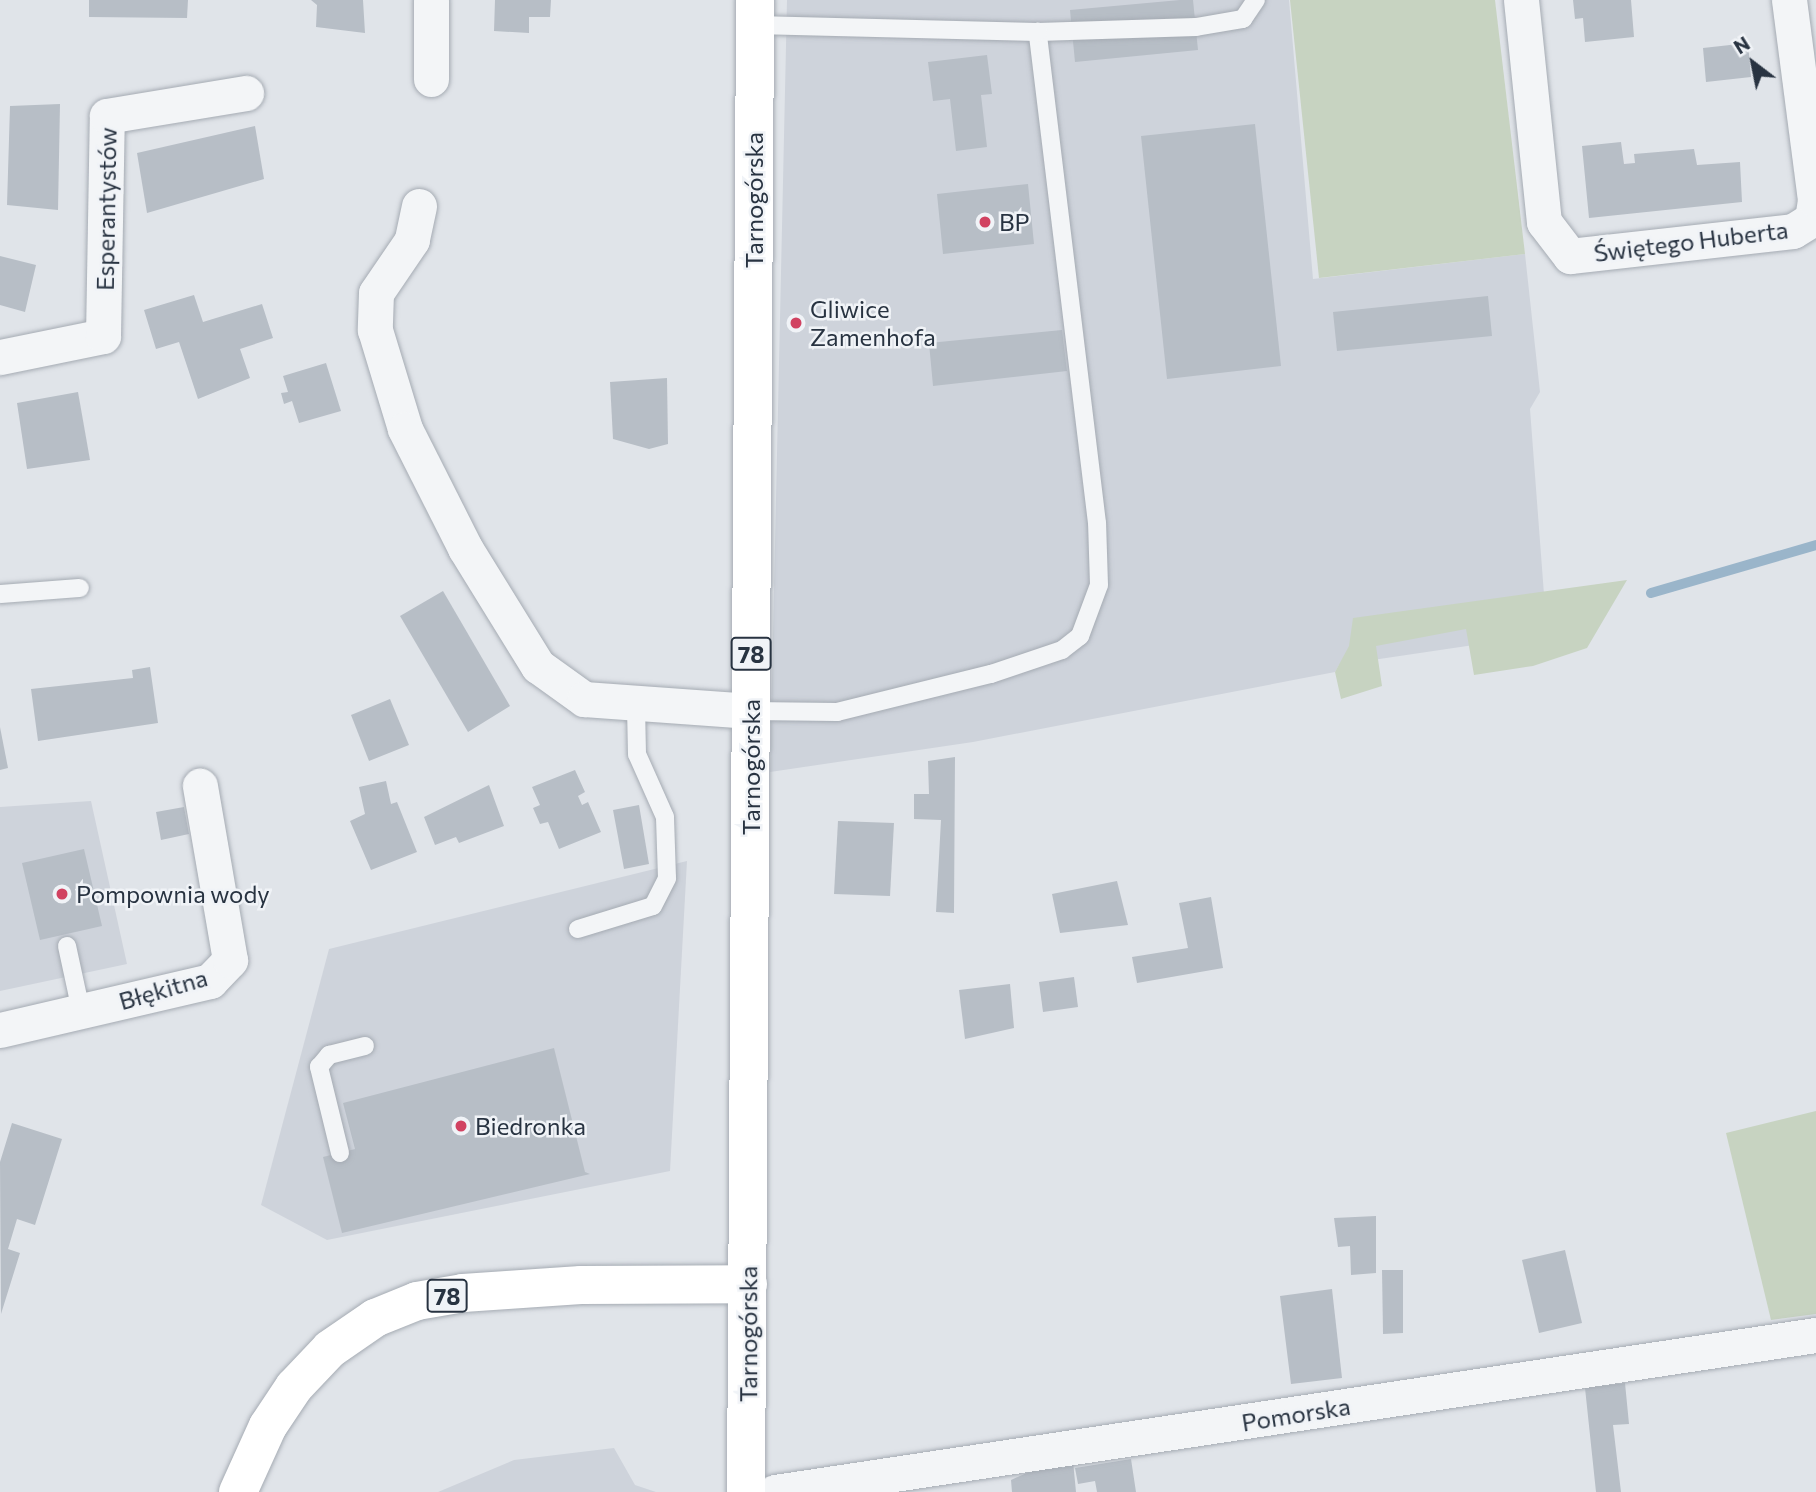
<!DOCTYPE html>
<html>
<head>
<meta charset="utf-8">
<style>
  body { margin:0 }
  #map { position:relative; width:1816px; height:1492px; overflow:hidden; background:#e0e4e9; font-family:Commissioner,sans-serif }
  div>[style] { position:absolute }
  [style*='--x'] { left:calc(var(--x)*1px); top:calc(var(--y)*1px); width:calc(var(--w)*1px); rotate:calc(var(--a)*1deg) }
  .built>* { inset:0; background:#ced3db }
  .green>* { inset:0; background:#c7d3c1 }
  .stream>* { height:10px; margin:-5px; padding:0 5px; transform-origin:5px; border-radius:5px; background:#9ab5ca }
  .building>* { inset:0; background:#b7bec6 }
  .roads { filter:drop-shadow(0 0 2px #a5abb3) drop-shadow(0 0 2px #a5abb3) }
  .lane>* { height:18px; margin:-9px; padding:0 9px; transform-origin:9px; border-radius:9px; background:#f3f5f7 }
  .street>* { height:35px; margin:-17.5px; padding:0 17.5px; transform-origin:17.5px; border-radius:17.5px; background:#f3f5f7 }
  .primary>* { height:38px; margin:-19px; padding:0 19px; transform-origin:19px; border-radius:19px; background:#fff }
  .dots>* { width:19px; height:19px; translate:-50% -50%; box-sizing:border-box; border:4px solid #f0f3f7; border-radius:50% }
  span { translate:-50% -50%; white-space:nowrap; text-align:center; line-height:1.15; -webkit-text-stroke:5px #f0f3f7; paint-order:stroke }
  .shield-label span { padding:2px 5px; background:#f0f3f7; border:2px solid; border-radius:5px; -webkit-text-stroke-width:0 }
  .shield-label { font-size:23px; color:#283341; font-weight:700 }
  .street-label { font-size:24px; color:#283341 }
  .poi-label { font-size:24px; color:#283341 }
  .left { translate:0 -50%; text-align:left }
  .north { position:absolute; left:1718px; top:28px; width:70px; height:70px; -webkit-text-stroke:5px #f0f3f7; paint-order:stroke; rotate:328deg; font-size:19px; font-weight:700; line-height:28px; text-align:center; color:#283341 }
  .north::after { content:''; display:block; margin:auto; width:24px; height:32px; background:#283341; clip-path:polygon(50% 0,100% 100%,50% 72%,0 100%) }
</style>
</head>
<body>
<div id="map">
  <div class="built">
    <div style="clip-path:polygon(787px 0,1289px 0,1313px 279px,1525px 254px,1540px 392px,1530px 409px,1547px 634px,1339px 665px,1335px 672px,973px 742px,770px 772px)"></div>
    <div style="clip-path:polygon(91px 801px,127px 964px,0 991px,0 807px)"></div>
    <div style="clip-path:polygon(687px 861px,670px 1171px,327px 1240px,261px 1205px,329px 949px)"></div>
    <div style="clip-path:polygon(614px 1448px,635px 1485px,656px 1492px,438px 1492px,514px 1460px)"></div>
  </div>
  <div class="green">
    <div style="clip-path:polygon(1290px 0,1495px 0,1525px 254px,1319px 278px)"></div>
    <div style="clip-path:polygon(1627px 580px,1587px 648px,1533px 666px,1474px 675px,1466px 629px,1376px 646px,1382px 686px,1341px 699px,1335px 672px,1349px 646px,1353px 618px)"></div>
    <div style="clip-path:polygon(1816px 1111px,1816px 1314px,1771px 1320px,1726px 1133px)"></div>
  </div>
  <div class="stream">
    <div style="--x:1651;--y:593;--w:172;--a:-16.2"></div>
  </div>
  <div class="building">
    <div style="clip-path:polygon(89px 0,188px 0,187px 18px,89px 17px)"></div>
    <div style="clip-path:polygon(311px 0,363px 0,365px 33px,316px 27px,317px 5px)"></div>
    <div style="clip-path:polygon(495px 0,551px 0,550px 17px,529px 17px,529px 33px,494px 31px)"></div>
    <div style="clip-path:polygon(1180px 0,1193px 0,1198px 50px,1075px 62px,1070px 10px)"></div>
    <div style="clip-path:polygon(1573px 0,1631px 0,1634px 37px,1585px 42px,1583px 18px,1575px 19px)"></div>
    <div style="clip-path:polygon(1748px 43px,1751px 77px,1706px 82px,1703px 48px)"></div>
    <div style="clip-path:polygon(987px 55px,992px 94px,981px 95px,987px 147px,956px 151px,950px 99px,933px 101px,928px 62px)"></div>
    <div style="clip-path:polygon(60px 104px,58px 210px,7px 205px,10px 106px)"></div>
    <div style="clip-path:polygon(1255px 124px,1281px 366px,1167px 379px,1141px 136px)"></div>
    <div style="clip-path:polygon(255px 126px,264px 179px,147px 213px,137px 153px)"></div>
    <div style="clip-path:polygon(1621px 142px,1624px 164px,1635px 163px,1634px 154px,1694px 149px,1697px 165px,1740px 162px,1742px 202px,1589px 218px,1582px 146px)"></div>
    <div style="clip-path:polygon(1028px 184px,1034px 244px,943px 254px,937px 194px)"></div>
    <div style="clip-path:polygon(0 256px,36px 265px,25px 312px,0 305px)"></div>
    <div style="clip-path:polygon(194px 295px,203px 322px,262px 304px,273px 338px,240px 349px,250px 378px,198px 399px,179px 342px,156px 349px,144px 310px)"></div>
    <div style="clip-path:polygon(1488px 296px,1492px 336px,1337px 351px,1333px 312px)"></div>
    <div style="clip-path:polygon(1062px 330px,1067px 371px,933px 386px,929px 343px)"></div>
    <div style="clip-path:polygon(326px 363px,341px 411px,299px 423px,292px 401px,284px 404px,281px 393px,288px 392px,283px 376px)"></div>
    <div style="clip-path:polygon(667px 378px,668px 444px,649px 449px,613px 439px,610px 382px)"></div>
    <div style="clip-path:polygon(78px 392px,90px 460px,27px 469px,17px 403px)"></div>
    <div style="clip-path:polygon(443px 591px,510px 706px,468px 732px,400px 616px)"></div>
    <div style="clip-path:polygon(150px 667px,158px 723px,38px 741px,31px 689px,133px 678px,132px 670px)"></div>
    <div style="clip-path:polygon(390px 699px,409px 745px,369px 761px,351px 715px)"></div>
    <div style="clip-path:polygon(0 727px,8px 768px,0 770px)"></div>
    <div style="clip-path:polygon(955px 757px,954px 913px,936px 912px,941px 820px,914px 819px,914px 794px,929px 794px,928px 761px)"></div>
    <div style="clip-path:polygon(575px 770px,585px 792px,578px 796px,582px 805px,588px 802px,601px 832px,559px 849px,548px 822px,540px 824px,533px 808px,540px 805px,532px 787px)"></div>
    <div style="clip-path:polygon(386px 781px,391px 804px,397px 802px,417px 852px,371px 870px,350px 821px,365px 814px,359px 787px)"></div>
    <div style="clip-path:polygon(489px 785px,504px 826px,459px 843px,456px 837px,435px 845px,424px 817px)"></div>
    <div style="clip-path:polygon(639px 805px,649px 864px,624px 869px,613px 810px)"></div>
    <div style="clip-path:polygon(184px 807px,189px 834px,161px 840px,156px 812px)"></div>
    <div style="clip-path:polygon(838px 821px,894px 823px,890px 896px,834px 894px)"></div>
    <div style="clip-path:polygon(84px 849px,102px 926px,40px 940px,22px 863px)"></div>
    <div style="clip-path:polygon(1117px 881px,1128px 925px,1060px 933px,1052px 894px)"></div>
    <div style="clip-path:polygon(1211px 897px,1223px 968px,1137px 983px,1132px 957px,1188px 948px,1179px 903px)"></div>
    <div style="clip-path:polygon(1074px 977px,1078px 1007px,1043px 1012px,1039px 982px)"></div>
    <div style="clip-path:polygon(1010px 984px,1014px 1028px,965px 1039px,959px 990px)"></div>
    <div style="clip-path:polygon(554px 1048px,585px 1172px,590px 1174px,342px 1233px,323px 1157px,355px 1149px,343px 1103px)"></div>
    <div style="clip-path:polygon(12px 1123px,62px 1139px,35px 1225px,17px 1219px,8px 1249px,20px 1253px,1px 1314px,0 1162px)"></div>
    <div style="clip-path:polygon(1376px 1216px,1376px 1273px,1351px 1275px,1350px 1246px,1338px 1247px,1334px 1218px)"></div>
    <div style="clip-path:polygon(1565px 1250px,1582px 1323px,1539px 1333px,1522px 1260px)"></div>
    <div style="clip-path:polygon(1382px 1270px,1403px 1270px,1403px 1333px,1383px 1334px)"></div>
    <div style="clip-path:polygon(1332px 1289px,1342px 1378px,1291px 1384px,1280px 1296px)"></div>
    <div style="clip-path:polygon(1625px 1383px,1629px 1424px,1613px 1425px,1621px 1492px,1596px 1492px,1585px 1388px)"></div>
    <div style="clip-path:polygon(1131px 1459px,1136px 1492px,1097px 1492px,1095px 1481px,1078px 1484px,1075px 1468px)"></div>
    <div style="clip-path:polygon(1053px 1461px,1063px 1468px,1073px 1461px,1076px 1492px,1012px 1492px,1011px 1480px)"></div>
  </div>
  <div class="roads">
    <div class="lane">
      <div style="--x:1038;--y:32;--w:158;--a:-1.8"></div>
      <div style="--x:1196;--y:27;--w:48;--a:-9.7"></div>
      <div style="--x:1243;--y:19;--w:23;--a:-56"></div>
      <div style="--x:0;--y:594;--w:80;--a:-4.3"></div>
      <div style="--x:751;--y:711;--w:86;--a:0.7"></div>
      <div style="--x:837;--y:712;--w:159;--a:-13.9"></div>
      <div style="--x:991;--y:674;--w:75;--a:-18.7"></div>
      <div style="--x:1062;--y:650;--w:23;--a:-38"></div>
      <div style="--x:1080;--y:636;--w:54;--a:-69.6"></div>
      <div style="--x:1099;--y:585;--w:62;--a:-91.8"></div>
      <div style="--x:1097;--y:523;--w:495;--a:-96.9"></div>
      <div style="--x:1038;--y:32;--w:284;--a:-178.6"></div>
      <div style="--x:578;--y:929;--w:78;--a:-17"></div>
      <div style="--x:653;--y:906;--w:31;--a:-63"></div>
      <div style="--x:667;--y:878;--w:61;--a:-91.9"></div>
      <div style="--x:665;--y:817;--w:69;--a:-114"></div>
      <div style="--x:637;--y:754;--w:49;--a:-91.2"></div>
      <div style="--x:67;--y:946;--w:66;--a:77.8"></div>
      <div style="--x:340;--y:1153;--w:89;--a:-103.7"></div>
      <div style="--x:319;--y:1067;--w:16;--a:-50"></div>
      <div style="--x:329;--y:1055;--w:37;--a:-14"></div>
    </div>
    <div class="street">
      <div style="--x:431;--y:0;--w:79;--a:90"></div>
      <div style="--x:1521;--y:0;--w:223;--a:84.1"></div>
      <div style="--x:1544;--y:222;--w:43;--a:52.6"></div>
      <div style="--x:1570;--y:256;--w:224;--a:-6.4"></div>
      <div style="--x:1793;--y:231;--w:22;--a:-32"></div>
      <div style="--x:1812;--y:219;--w:19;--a:-81"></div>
      <div style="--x:1815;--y:200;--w:202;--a:-97.4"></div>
      <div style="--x:419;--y:206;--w:35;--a:102"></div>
      <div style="--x:412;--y:240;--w:64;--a:124.2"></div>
      <div style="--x:376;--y:293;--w:37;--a:92"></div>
      <div style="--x:375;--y:330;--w:103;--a:73.1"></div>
      <div style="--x:405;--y:429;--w:133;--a:63.2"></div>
      <div style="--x:465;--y:548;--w:139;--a:58.3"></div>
      <div style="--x:538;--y:666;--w:57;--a:35.7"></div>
      <div style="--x:584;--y:699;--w:167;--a:4.1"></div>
      <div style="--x:0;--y:357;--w:105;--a:-11.5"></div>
      <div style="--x:103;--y:336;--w:220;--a:-89"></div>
      <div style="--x:107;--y:116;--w:141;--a:-9.4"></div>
      <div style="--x:0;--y:1030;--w:216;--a:-13.1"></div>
      <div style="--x:210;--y:981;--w:29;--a:-46"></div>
      <div style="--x:230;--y:960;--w:177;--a:-99.8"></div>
      <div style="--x:775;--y:1492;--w:1053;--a:-8.58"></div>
    </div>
    <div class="primary">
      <div style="--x:238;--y:1492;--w:72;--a:-65.6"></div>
      <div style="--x:268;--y:1426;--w:47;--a:-56.3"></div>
      <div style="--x:294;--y:1387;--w:52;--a:-46.5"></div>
      <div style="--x:330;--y:1349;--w:55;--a:-34.6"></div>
      <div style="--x:375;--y:1318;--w:45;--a:-22"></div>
      <div style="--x:417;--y:1301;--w:47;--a:-9.9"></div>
      <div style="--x:463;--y:1293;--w:118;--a:-3.9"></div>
      <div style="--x:581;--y:1285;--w:167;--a:-0.3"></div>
      <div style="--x:746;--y:1492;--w:1492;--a:-89.65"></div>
    </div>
  </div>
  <div class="dots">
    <div style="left:985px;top:222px;background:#d14261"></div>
    <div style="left:796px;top:323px;background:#d14261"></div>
    <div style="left:62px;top:894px;background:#d14261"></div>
    <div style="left:461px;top:1126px;background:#d14261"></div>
  </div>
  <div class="shield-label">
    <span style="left:751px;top:654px">78</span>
    <span style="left:447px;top:1296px">78</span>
  </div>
  <div class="street-label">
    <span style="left:754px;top:200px;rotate:-90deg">Tarnogórska</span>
    <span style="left:106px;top:209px;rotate:-89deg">Esperantystów</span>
    <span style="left:1691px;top:241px;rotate:-7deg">Świętego Huberta</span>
    <span style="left:751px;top:767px;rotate:-90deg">Tarnogórska</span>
    <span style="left:163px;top:989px;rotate:-16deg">Błękitna</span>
    <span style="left:748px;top:1334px;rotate:-90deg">Tarnogórska</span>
    <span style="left:1296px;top:1414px;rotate:-9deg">Pomorska</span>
  </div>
  <div class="poi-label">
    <span class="left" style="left:999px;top:222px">BP</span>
    <span class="left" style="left:810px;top:323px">Gliwice<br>Zamenhofa</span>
    <span class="left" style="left:76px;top:894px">Pompownia wody</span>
    <span class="left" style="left:475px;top:1126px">Biedronka</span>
  </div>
  <div class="north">N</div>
</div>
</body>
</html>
